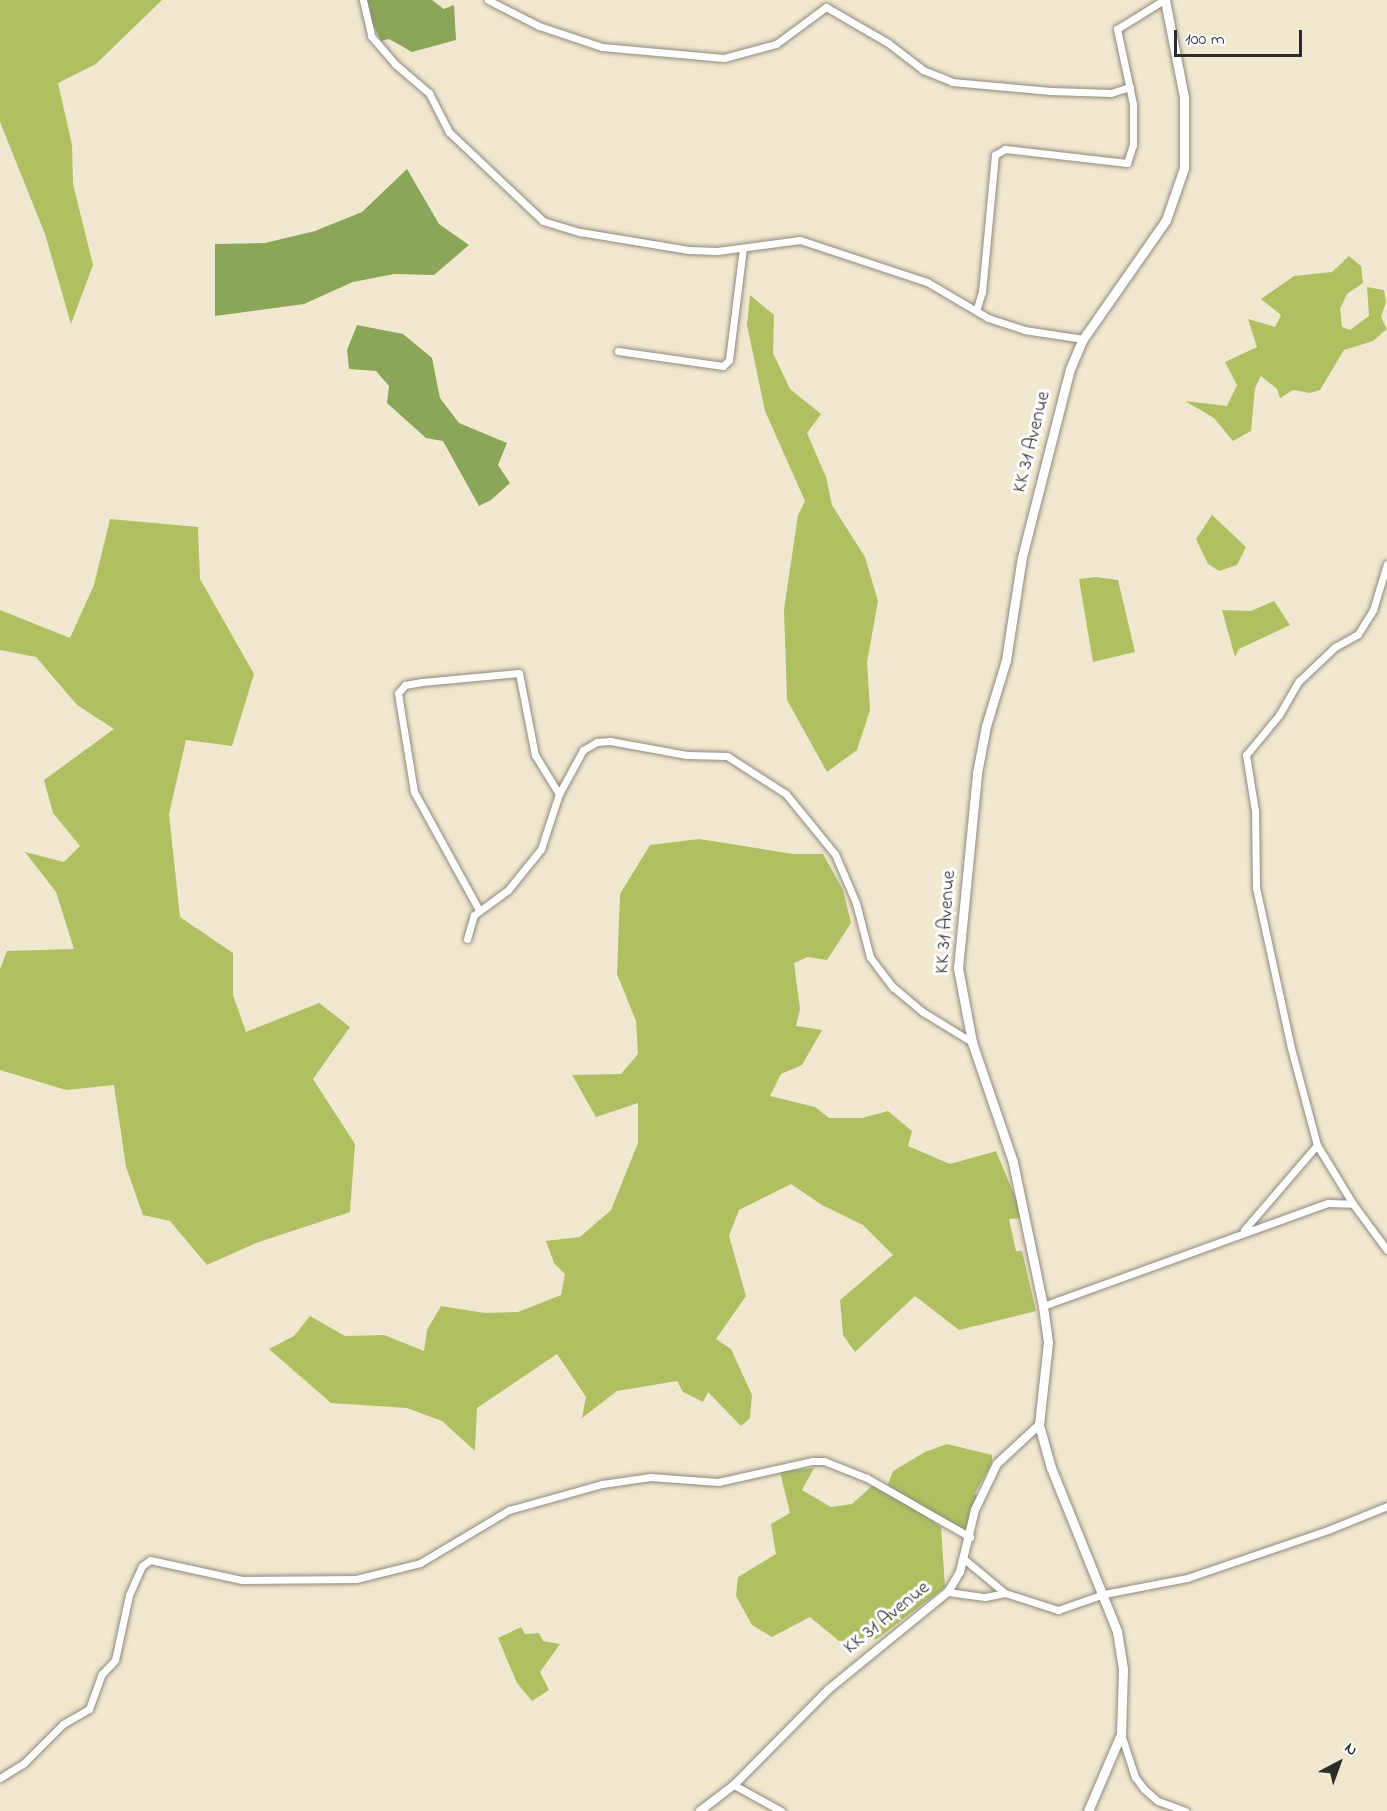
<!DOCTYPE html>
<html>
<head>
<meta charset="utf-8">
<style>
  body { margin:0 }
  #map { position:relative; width:1387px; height:1811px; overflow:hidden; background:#f1e8d0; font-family:"Indie Flower",sans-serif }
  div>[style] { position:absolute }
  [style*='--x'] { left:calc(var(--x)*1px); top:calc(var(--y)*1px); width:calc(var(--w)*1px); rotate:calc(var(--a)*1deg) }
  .green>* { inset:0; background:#afc063 }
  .forest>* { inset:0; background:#8ba659 }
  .roads { filter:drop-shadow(0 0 2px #8e8a7e) drop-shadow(0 0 2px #8e8a7e) }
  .minor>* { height:7px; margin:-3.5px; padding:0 3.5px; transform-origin:3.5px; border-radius:3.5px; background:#fff }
  .tertiary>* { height:8px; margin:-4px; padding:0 4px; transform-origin:4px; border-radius:4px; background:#fff }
  .secondary>* { height:9px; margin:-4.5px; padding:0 4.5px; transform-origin:4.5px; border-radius:4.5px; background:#fff }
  span { translate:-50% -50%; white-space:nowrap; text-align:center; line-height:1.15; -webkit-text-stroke:6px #fff; paint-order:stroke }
  .street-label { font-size:20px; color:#2b2b2b }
  .north { position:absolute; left:1309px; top:1733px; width:60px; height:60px; -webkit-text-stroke:4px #fff; paint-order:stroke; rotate:41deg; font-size:16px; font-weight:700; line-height:24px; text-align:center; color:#2b2b2b }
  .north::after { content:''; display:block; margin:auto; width:21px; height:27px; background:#2b2b2b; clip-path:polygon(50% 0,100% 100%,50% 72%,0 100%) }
  .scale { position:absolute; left:1174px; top:30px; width:128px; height:27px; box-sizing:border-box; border:3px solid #2b2b2b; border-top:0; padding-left:8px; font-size:18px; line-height:21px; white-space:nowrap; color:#2b2b2b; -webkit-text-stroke:4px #fff; paint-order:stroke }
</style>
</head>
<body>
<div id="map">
  <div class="green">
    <div style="clip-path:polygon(0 0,162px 0,96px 64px,58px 83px,72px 145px,73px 184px,93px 265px,71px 324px,45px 234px,0 122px)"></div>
    <div style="clip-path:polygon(1349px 256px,1361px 266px,1363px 283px,1347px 294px,1340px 309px,1342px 327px,1350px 330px,1369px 316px,1367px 287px,1384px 290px,1386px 302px,1381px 317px,1387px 329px,1373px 341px,1344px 350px,1320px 390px,1310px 393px,1293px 390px,1280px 398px,1277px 389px,1261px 376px,1255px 388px,1251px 431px,1233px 441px,1214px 418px,1185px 401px,1227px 406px,1237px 385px,1225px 362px,1257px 347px,1248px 319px,1275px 327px,1281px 315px,1261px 299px,1294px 276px,1332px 272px)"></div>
    <div style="clip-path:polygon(750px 295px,774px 315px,773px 353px,790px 389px,821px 414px,807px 433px,826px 477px,832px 505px,865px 557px,878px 601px,867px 662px,870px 710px,857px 750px,827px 772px,787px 700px,784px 609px,798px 515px,805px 501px,765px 411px,747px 325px)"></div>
    <div style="clip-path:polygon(1212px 515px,1246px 547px,1237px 565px,1219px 571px,1208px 564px,1196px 539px)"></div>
    <div style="clip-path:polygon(110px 519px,198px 527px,200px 579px,254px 674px,232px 746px,186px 740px,169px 814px,180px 917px,233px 953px,233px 995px,246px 1032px,319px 1003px,350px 1027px,313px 1079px,355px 1144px,350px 1212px,256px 1243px,207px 1265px,170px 1221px,143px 1215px,126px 1167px,114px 1085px,66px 1090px,0 1070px,0 969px,7px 951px,74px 949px,56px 892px,25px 852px,64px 862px,80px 846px,53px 813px,44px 780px,114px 729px,77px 705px,36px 657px,0 650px,0 610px,70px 638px,94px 585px)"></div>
    <div style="clip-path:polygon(1096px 577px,1118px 580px,1135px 652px,1093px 662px,1079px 579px)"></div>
    <div style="clip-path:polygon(1274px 601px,1290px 625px,1239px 649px,1235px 657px,1222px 610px,1251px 611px)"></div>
    <div style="clip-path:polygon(699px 839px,793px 854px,823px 854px,843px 890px,851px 923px,827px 960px,808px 957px,794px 963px,800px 1009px,796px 1026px,822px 1030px,802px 1065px,781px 1074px,770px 1096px,815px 1107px,829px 1118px,862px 1118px,888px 1111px,912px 1131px,908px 1146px,950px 1164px,996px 1151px,1024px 1218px,1009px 1219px,1016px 1251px,1022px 1251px,1036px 1311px,959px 1330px,915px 1296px,855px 1352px,843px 1335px,840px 1300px,893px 1255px,863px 1225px,822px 1205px,791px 1184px,739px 1210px,729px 1236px,746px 1296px,716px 1339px,731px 1349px,752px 1395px,750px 1418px,741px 1426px,708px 1392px,703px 1402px,683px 1392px,677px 1381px,617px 1391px,582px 1418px,586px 1397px,557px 1354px,477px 1408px,475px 1451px,442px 1421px,407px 1408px,331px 1403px,269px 1349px,294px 1336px,310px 1316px,345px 1336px,384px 1335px,424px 1351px,427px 1330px,441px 1306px,485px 1313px,518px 1312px,561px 1295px,565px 1274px,554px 1263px,546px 1241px,580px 1237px,611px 1210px,638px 1143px,638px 1103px,596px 1117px,572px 1075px,621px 1074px,638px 1054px,636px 1021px,617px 974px,620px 894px,650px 845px)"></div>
    <div style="clip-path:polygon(947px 1444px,992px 1455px,992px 1463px,975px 1493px,977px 1498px,965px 1532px,888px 1485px,893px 1471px,925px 1452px)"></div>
    <div style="clip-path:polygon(814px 1468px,802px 1490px,831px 1507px,852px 1504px,875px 1483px,941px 1527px,945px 1587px,877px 1639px,839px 1641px,810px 1617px,772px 1637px,752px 1625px,736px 1596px,738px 1577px,776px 1554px,771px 1524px,790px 1513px,780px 1472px)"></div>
    <div style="clip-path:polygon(521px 1627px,525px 1634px,539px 1633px,543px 1641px,560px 1644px,540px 1672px,549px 1690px,532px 1701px,517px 1683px,498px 1638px)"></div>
  </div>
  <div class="forest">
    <div style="clip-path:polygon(367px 0,432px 0,444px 9px,454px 5px,456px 40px,412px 52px,389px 39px,381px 41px,369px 16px)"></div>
    <div style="clip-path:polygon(407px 169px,439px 224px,469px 245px,434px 275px,394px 274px,353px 282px,304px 304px,215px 316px,215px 244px,265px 243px,315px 231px,362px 212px)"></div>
    <div style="clip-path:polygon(357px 325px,403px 334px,432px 358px,440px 398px,459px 423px,507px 443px,498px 465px,510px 483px,491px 500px,479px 506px,443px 441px,426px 438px,387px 403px,389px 386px,376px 371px,349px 369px,347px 350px)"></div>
  </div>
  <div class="roads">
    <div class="minor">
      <div style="--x:363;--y:0;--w:37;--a:77"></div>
      <div style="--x:371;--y:36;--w:37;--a:49"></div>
      <div style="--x:395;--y:64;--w:45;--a:40.5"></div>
      <div style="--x:429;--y:93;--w:44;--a:62.9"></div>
      <div style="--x:449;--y:132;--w:129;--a:43.4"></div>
      <div style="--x:543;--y:221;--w:39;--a:17"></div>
      <div style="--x:580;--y:232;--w:110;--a:9.4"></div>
      <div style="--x:689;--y:250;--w:28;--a:2"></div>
      <div style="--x:717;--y:251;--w:84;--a:-7.5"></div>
      <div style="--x:800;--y:240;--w:134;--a:18.3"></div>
      <div style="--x:927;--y:282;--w:71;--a:30.5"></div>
      <div style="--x:988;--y:318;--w:38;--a:18"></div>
      <div style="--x:1024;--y:330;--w:60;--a:8.7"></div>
      <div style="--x:488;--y:0;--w:57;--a:27"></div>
      <div style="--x:539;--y:26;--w:66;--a:18.4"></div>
      <div style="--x:602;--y:47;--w:122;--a:5.2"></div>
      <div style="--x:724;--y:58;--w:54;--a:-15.1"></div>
      <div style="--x:776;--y:44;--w:62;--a:-36.5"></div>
      <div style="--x:826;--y:7;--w:72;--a:30.1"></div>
      <div style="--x:888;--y:43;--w:44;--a:37.6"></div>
      <div style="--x:923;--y:70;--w:31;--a:22"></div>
      <div style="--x:952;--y:82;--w:99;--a:5.2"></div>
      <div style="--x:1051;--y:91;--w:60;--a:1.9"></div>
      <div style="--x:1111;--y:93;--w:20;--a:-18"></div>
      <div style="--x:977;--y:308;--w:17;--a:-73"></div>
      <div style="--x:982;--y:292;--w:138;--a:-84.6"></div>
      <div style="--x:995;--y:155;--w:12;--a:-31"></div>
      <div style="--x:1005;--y:149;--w:123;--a:6.5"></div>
      <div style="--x:1127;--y:163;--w:19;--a:-72"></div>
      <div style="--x:1133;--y:145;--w:41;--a:-90"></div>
      <div style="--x:1133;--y:104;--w:77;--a:-102"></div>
      <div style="--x:1117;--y:29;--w:55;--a:-31.7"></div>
      <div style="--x:618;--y:351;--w:106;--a:8.1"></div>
      <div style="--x:723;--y:366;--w:8;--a:-45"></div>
      <div style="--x:729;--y:360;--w:113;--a:-82.9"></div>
      <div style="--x:479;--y:910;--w:135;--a:-118.8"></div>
      <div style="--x:414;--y:792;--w:100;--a:-99.2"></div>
      <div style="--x:398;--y:693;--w:11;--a:-49"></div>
      <div style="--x:405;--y:685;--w:17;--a:-10"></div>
      <div style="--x:422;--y:682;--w:97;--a:-5.3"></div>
      <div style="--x:519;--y:673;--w:84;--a:79"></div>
      <div style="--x:535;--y:755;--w:46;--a:58.4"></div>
      <div style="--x:467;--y:939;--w:25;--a:-74"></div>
      <div style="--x:474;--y:915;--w:42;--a:-36.3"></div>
      <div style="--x:508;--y:890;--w:53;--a:-51.2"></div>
      <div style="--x:541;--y:849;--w:58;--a:-71.9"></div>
      <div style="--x:559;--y:794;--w:50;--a:-61.4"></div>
      <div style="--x:583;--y:750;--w:16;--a:-30"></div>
      <div style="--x:597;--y:742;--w:13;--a:-4"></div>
      <div style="--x:610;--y:741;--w:78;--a:10.3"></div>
      <div style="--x:687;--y:755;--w:40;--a:1.4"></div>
      <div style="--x:727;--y:756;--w:70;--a:32.8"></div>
      <div style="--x:786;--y:794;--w:77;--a:50.8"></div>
      <div style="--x:835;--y:854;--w:53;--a:66.8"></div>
      <div style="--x:856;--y:903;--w:56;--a:75.5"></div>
      <div style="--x:870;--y:957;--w:38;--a:53"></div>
      <div style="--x:893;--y:987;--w:39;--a:40"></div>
      <div style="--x:923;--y:1012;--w:57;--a:31.5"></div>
      <div style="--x:1353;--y:1204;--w:69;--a:-121.4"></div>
      <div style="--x:1317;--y:1145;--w:100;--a:-105"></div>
      <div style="--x:1291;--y:1048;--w:164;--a:-102.3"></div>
      <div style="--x:1256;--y:888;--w:77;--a:-90.7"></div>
      <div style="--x:1255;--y:811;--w:57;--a:-99.1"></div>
      <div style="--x:1246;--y:755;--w:52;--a:-50.5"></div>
      <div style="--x:1279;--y:715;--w:39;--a:-60"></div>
      <div style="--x:1299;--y:681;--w:50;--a:-43.4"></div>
      <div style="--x:1335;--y:647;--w:26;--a:-29"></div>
      <div style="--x:1358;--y:634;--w:28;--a:-58"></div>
      <div style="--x:1373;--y:610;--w:48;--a:-73.1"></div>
      <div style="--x:1244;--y:1230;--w:112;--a:-49.3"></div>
      <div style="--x:1043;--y:1306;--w:303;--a:-19.9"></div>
      <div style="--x:1328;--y:1203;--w:25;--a:2"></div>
      <div style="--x:1353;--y:1204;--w:57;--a:53.5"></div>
      <div style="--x:964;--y:1559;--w:53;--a:39.7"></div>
      <div style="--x:1005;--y:1593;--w:56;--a:17.8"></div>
      <div style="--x:1058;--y:1610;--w:49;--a:-19.2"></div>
      <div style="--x:1104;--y:1594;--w:85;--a:-10.9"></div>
      <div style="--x:1187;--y:1578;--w:149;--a:-18.8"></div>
      <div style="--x:1328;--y:1530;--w:64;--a:-22.1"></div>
      <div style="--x:948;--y:1592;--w:37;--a:8"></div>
      <div style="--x:985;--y:1597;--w:20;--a:-11"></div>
      <div style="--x:1121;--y:1734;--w:45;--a:72"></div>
      <div style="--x:1135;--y:1777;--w:15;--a:53"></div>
      <div style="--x:1144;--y:1789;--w:18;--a:41"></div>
      <div style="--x:1158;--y:1801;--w:29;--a:20"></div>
      <div style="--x:0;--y:1778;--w:28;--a:-32"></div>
      <div style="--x:24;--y:1763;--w:55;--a:-45"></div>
      <div style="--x:63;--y:1724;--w:30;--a:-30"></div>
      <div style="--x:89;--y:1709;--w:37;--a:-70"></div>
      <div style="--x:102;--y:1674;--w:19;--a:-47"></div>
      <div style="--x:115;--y:1660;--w:66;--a:-77.8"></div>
      <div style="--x:129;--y:1595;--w:32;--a:-66"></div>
      <div style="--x:142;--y:1566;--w:10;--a:-37"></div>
      <div style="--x:150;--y:1560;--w:94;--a:12.3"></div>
      <div style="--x:242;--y:1580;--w:114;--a:-0.5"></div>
      <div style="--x:356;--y:1579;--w:66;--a:-14"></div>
      <div style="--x:420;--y:1563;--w:104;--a:-30.8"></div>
      <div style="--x:509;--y:1510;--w:97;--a:-15.6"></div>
      <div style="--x:602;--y:1484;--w:49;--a:-8.3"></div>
      <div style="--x:650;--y:1477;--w:68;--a:4.2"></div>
      <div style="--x:718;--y:1482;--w:96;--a:-12.6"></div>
      <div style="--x:812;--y:1461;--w:12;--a:0"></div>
      <div style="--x:824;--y:1461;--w:46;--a:21.6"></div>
      <div style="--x:867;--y:1478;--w:119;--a:29.8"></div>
      <div style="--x:734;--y:1785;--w:54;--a:29"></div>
    </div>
    <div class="tertiary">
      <div style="--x:700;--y:1811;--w:43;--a:-37.4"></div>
      <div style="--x:734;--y:1785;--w:135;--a:-45.3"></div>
      <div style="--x:829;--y:1689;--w:154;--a:-39.2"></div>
      <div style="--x:948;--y:1592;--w:23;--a:-59"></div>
      <div style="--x:960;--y:1572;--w:64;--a:-76.4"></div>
      <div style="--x:975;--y:1510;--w:51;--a:-64.4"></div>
      <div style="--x:997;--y:1464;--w:57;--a:-42.9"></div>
    </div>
    <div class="secondary">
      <div style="--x:1088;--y:1811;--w:84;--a:-66.8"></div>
      <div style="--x:1121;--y:1734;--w:65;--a:-88.2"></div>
      <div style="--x:1123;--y:1669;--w:38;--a:-99"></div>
      <div style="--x:1117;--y:1631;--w:176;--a:-112"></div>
      <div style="--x:1051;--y:1468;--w:45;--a:-105.6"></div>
      <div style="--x:1039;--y:1425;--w:83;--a:-83.8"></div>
      <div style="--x:1048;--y:1342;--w:36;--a:-98"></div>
      <div style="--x:1043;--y:1306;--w:147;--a:-101.8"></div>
      <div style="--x:1013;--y:1162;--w:127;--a:-108.9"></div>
      <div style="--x:972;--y:1042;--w:75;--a:-100.7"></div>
      <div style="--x:958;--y:968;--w:196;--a:-84.4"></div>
      <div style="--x:977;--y:773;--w:48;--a:-79.2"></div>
      <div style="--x:986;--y:726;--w:69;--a:-73.1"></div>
      <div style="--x:1006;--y:660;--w:104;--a:-81.2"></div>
      <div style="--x:1022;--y:557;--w:194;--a:-75.7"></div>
      <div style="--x:1070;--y:369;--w:33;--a:-67"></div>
      <div style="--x:1083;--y:339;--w:145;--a:-55.1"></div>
      <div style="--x:1166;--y:220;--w:55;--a:-70.9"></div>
      <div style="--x:1184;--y:168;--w:71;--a:-90"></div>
      <div style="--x:1184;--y:97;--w:99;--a:-101.1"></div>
    </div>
  </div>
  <div class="street-label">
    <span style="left:1032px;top:442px;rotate:-76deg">KK 31 Avenue</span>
    <span style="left:946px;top:922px;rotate:-86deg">KK 31 Avenue</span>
    <span style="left:887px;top:1618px;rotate:-39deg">KK 31 Avenue</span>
  </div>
  <div class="north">N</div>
  <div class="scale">100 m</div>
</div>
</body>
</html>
